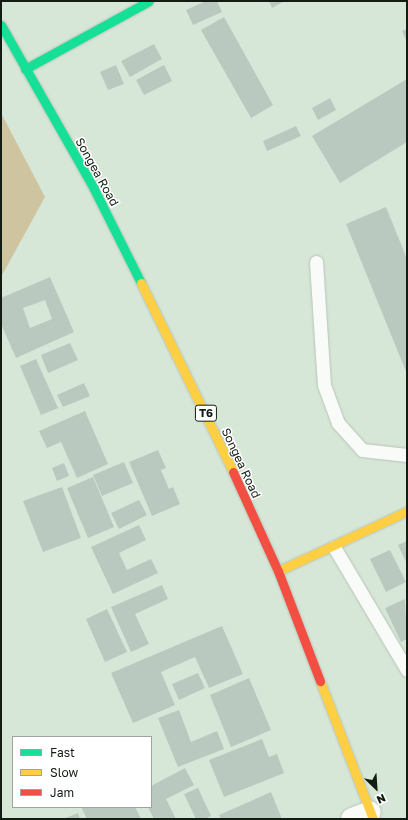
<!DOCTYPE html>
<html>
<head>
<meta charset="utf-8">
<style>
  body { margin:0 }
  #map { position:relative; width:408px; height:820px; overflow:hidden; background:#d7e7d7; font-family:"Golos Text",sans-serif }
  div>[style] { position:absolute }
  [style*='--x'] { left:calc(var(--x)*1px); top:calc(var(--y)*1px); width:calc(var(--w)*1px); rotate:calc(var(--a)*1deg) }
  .forest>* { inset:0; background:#cec49f }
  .building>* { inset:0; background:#bac9c0 }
  .roads { filter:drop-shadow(0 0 1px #b8c4b8) drop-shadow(0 0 1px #b8c4b8) }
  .lane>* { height:13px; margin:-6.5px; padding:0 6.5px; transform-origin:6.5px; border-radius:6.5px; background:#f9fbf9 }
  .street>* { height:22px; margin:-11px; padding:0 11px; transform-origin:11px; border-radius:11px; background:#f9fbf9 }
  .fast>* { height:9px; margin:-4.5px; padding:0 4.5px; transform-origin:4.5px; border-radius:4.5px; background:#16e098 }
  .slow>* { height:9px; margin:-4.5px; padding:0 4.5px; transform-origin:4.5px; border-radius:4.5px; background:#ffcf43 }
  .jam>* { height:9px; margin:-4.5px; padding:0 4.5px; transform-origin:4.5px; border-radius:4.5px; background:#f24e42 }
  span { translate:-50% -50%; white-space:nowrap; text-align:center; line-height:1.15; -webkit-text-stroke:3px #fff; paint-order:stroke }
  .shield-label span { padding:1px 3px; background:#fff; border:1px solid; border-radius:3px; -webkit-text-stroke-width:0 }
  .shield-label { font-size:11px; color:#121c12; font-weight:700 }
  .street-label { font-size:12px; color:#121c12 }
  .frame { position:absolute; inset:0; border:2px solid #121c12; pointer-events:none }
  .legend { position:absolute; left:12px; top:736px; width:140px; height:72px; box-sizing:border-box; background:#fff; border:1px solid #a0a4a0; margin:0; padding:5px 7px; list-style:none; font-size:12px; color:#121c12 }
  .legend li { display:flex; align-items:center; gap:8px; height:20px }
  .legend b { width:20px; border:1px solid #a0a4a0 }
  .north { position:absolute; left:356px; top:768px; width:40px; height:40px; -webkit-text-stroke:3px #fff; paint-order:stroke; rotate:155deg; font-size:11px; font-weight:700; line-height:16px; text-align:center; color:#121c12 }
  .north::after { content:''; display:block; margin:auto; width:14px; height:18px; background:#121c12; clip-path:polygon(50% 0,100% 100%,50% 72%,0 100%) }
</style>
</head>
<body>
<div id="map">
  <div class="forest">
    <div style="clip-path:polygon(1px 113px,45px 197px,1px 277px)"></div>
  </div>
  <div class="building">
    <div style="clip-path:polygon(206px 1px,217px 1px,222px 12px,193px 25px,186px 10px)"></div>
    <div style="clip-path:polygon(269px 1px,285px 1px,272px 8px)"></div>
    <div style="clip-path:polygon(224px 17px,273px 105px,251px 118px,201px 30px)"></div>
    <div style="clip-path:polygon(407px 29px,407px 42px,402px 31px)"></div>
    <div style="clip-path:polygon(154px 44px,162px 59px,130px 77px,121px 61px)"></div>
    <div style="clip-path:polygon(116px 65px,124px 84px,108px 90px,100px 72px)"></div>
    <div style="clip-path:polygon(164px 65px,172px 81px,144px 95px,136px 80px)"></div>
    <div style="clip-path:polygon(407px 79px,407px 142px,340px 183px,312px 136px)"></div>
    <div style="clip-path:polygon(330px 98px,336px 110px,318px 120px,312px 108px)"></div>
    <div style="clip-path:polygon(296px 126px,301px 136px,267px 151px,263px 141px)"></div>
    <div style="clip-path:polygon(386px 207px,407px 259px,407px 374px,346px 224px)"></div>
    <div style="clip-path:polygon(evenodd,50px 277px,74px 332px,16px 358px,1px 324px,1px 298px,50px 277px,45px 300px,52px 319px,30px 328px,23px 308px,45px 300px)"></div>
    <div style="clip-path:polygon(70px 343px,78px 360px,48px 373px,41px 355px)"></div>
    <div style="clip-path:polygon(36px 359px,58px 408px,41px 415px,20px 366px)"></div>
    <div style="clip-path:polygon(84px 383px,90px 396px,63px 407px,57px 395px)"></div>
    <div style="clip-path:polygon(85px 411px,108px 464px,77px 478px,61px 442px,47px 448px,39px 431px)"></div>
    <div style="clip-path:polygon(158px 450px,166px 468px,161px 470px,169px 489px,173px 487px,180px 504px,152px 516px,129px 462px)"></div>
    <div style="clip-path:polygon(124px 462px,133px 483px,102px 496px,93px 475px)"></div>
    <div style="clip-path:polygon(64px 463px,69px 476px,57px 481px,52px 468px)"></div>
    <div style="clip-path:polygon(93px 477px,114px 527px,88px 538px,67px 488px)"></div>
    <div style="clip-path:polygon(62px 487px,81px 538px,43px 552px,23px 501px)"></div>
    <div style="clip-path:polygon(139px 500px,147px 515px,119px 529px,111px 513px)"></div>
    <div style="clip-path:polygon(139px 525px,146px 540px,119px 553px,127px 570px,151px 559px,158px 573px,113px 594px,91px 547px)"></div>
    <div style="clip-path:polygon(407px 541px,407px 564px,398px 545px)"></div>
    <div style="clip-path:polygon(390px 550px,406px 582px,386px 592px,370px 559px)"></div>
    <div style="clip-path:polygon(162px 585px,168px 599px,135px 614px,149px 644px,131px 652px,111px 607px)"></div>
    <div style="clip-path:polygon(405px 599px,407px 639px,401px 642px,385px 608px)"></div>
    <div style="clip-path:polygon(107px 609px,127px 652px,105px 662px,86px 619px)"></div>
    <div style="clip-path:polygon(222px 626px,243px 674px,209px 688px,195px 657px,161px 672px,175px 705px,133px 723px,111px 673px)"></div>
    <div style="clip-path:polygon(198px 673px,205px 688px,179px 700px,172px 684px)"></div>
    <div style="clip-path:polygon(249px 678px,271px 730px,231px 747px,210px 695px)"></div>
    <div style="clip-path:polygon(179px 710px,191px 742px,217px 731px,224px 749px,178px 767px,158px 718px)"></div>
    <div style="clip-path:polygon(262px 739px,269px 757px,277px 754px,284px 773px,224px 797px,209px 760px)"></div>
    <div style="clip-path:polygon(185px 768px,194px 785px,166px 799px,176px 819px,154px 819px,148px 807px,151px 807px,151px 786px)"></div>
    <div style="clip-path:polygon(198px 788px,211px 816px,205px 819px,196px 819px,184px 794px)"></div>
    <div style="clip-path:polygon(271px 792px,282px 819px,221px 819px,219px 815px)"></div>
    <div style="clip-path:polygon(81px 807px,135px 807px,141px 819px,87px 819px)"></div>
    <div style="clip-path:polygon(78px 813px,80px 819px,63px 819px)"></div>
  </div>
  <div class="roads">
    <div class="lane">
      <div style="--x:316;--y:262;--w:123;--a:86.3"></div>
      <div style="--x:324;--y:385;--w:40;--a:69.8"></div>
      <div style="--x:338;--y:423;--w:36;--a:48"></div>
      <div style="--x:362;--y:450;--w:45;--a:6.3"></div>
      <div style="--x:334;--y:547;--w:143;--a:59.3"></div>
    </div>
    <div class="street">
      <div style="--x:352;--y:819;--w:19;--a:-21"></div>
    </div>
    <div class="fast">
      <div style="--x:1;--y:25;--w:189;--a:60.4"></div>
      <div style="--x:94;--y:189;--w:105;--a:63.4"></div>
      <div style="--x:25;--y:69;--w:141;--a:-28.7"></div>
    </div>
    <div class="slow">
      <div style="--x:141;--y:283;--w:210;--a:64"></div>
      <div style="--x:278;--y:571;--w:142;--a:-24.9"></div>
      <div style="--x:320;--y:681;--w:148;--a:69"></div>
    </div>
    <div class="jam">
      <div style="--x:233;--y:472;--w:109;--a:65.6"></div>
      <div style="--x:278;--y:571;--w:118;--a:69.1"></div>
    </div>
  </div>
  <div class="shield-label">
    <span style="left:206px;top:413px">T6</span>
  </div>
  <div class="street-label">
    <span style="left:97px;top:172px;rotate:61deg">Songea Road</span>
    <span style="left:241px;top:463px;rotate:65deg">Songea Road</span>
  </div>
  <div class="frame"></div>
  <ul class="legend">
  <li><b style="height:5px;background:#16e098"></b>Fast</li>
  <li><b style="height:5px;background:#ffcf43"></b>Slow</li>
  <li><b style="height:5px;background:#f24e42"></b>Jam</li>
  </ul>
  <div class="north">N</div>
</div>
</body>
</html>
